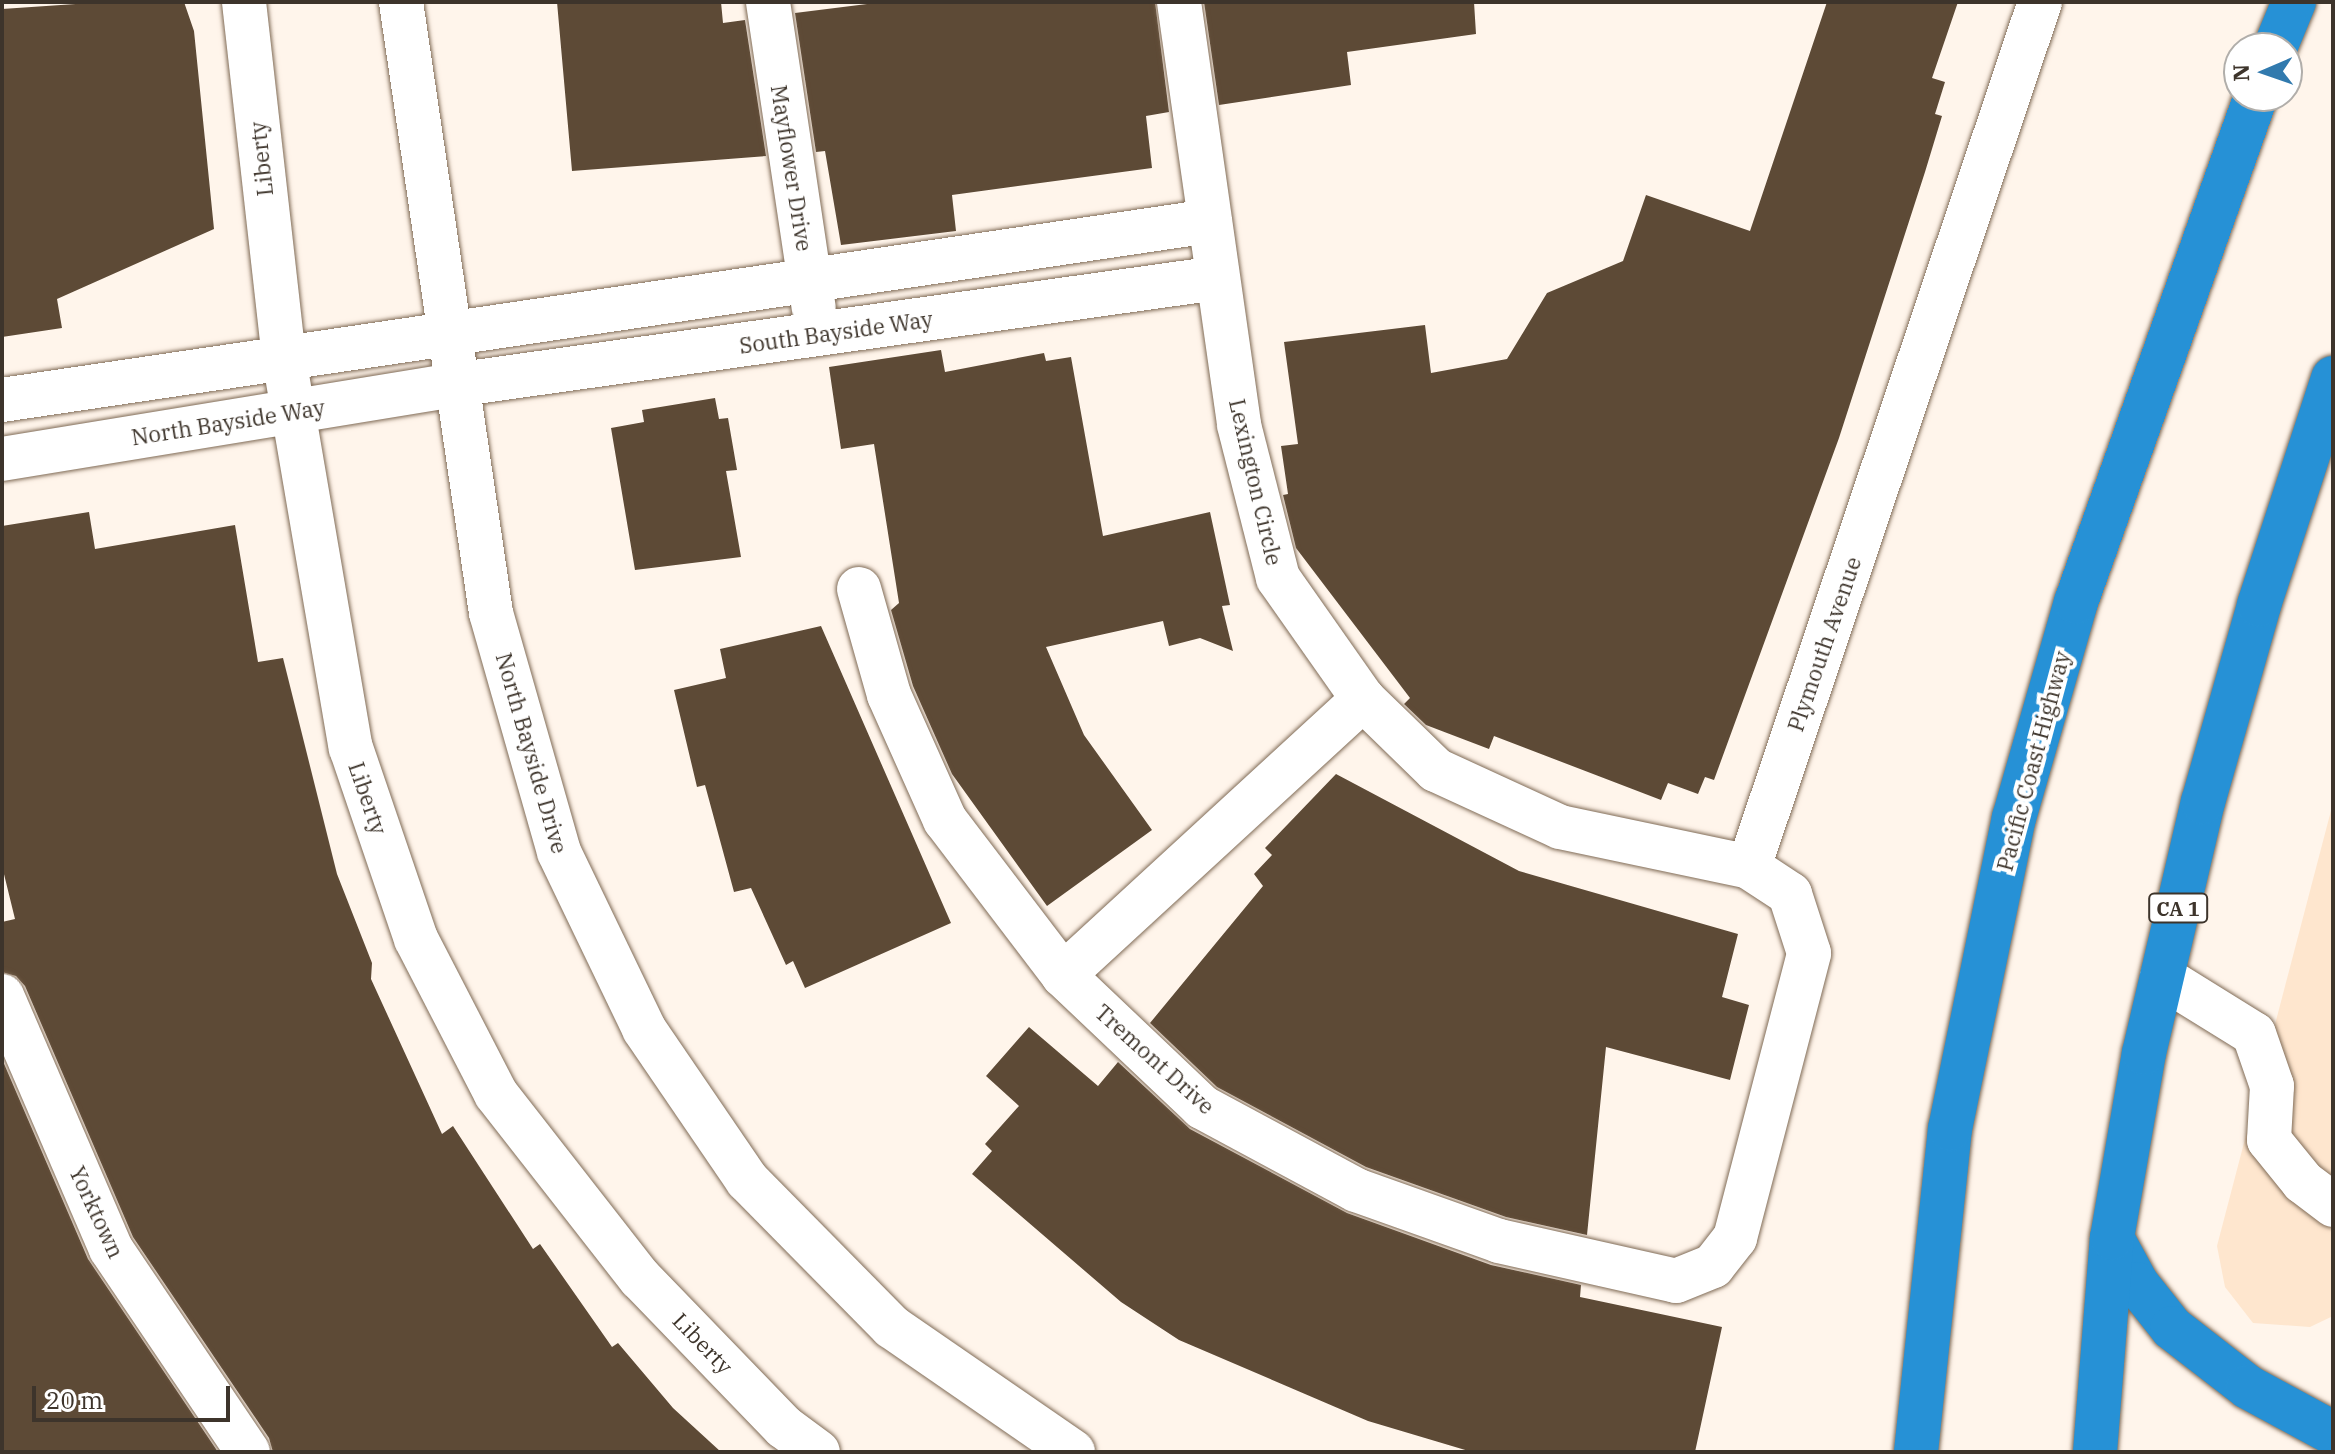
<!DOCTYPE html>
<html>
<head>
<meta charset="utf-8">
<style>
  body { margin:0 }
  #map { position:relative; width:2335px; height:1454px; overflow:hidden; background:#fff5eb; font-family:"IBM Plex Serif",serif }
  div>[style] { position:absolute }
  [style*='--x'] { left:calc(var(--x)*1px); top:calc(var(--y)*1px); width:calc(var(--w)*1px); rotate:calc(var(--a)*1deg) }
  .built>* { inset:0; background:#fee6ce }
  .building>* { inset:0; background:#5d4a36 }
  .roads { filter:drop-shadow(0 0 2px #806b56) drop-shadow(0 0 2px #806b56) }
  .minor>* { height:44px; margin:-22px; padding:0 22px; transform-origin:22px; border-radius:22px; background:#fff }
  .highway>* { height:44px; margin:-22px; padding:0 22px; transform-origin:22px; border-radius:22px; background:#2691d6 }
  span { translate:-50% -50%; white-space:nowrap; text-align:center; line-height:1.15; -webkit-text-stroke:8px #fff; paint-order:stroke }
  .shield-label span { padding:2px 6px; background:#fff; border:2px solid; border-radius:6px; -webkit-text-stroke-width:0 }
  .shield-label { font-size:20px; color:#3d342b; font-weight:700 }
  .street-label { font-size:22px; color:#3d342b }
  .frame { position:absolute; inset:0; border:4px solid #3d342b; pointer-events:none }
  .north { position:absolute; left:2223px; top:32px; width:80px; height:80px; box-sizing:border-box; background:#fff; border:2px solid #b1aeaa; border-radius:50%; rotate:268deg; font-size:22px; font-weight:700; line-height:32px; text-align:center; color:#3d342b }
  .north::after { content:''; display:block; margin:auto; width:28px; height:36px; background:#317aae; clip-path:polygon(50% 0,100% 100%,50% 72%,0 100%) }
  .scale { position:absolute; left:32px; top:1386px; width:198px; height:36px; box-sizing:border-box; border:4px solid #3d342b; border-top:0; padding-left:10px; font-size:24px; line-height:28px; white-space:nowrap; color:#3d342b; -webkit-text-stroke:6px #fff; paint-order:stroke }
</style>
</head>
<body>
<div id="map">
  <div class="built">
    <div style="clip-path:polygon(2333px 803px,2333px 1316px,2310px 1327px,2253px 1323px,2225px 1287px,2217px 1246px)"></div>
  </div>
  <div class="building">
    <div style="clip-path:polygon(105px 2px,184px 2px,194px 31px,214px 229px,57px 299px,62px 328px,2px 337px,2px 9px)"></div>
    <div style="clip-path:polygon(557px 2px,721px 2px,723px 23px,745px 20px,766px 156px,572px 171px)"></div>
    <div style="clip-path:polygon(883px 2px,1155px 2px,1169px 112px,1146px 116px,1152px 168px,952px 195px,956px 231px,841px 245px,825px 151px,816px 152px,795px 13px)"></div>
    <div style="clip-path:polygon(1204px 2px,1474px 2px,1476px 34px,1347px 52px,1351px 85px,1219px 105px)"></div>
    <div style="clip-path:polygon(1827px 2px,1958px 2px,1932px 78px,1945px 82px,1935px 114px,1942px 116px,1925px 172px,1839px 438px,1714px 780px,1705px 777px,1698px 794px,1668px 783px,1661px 800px,1494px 736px,1489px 749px,1426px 725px,1404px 704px,1410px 698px,1296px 548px,1283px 495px,1288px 494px,1281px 446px,1298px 444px,1284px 342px,1425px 325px,1431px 373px,1507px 359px,1547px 293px,1623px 261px,1646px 195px,1750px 231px)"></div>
    <div style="clip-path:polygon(941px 350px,945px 372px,1044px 353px,1046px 361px,1071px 357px,1103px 536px,1210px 512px,1230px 605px,1222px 606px,1233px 651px,1200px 638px,1169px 646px,1163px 621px,1046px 647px,1084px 735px,1152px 830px,1047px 906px,952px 774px,913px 686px,891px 610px,899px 603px,874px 444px,841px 449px,829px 367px)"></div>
    <div style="clip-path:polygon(715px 398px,719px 419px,728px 418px,737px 470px,726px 471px,741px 557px,635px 570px,611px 428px,644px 422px,642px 410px)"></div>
    <div style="clip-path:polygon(89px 512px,95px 549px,235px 525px,258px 662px,283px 658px,337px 874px,372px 963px,371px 979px,442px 1134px,453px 1126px,533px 1249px,540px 1244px,612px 1347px,618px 1343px,673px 1408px,721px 1452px,273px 1452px,269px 1438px,133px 1237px,25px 986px,16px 976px,2px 972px,2px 922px,15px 919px,2px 866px,2px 526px)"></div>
    <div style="clip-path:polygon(821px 626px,951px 923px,805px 988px,793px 961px,786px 965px,751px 888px,734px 892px,705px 785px,697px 787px,674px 690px,726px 678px,720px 649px)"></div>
    <div style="clip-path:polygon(1336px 774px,1519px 871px,1738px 934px,1722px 997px,1749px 1005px,1730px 1080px,1606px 1047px,1587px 1235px,1506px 1217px,1366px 1167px,1217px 1087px,1150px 1023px,1263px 886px,1254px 874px,1272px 855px,1265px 848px)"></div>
    <div style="clip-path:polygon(1029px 1027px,1098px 1086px,1118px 1062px,1190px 1129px,1347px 1213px,1491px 1265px,1581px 1285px,1580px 1297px,1722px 1327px,1695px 1452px,1472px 1452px,1368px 1421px,1179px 1340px,1121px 1302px,972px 1174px,992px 1151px,985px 1144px,1019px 1106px,986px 1076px)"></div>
    <div style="clip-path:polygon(2px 1059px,88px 1259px,218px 1452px,2px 1452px)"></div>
  </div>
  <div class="roads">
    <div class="minor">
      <div style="--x:244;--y:2;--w:358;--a:83.6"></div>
      <div style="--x:284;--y:358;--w:396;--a:80.3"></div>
      <div style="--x:351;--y:748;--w:202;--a:71.2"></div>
      <div style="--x:416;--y:939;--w:174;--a:62.7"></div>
      <div style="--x:496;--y:1094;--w:234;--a:52"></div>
      <div style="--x:640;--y:1278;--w:207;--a:46"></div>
      <div style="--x:784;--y:1427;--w:42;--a:36.3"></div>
      <div style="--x:401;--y:2;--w:618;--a:81.62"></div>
      <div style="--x:491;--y:613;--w:248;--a:74.1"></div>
      <div style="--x:559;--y:852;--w:196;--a:64.3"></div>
      <div style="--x:644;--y:1029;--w:183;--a:55.7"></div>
      <div style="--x:747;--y:1180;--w:206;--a:45.4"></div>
      <div style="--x:892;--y:1327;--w:220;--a:34.6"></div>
      <div style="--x:768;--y:2;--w:309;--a:81.5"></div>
      <div style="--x:1179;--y:2;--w:427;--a:81.9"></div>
      <div style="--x:1239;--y:425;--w:158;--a:75.7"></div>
      <div style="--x:1278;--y:578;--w:148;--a:54.9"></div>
      <div style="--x:1363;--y:699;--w:102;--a:44.2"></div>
      <div style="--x:1436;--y:770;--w:136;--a:24.7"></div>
      <div style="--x:1560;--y:827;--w:193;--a:11.9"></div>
      <div style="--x:2;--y:400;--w:1221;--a:-8.43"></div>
      <div style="--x:2;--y:459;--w:458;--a:-9.3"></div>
      <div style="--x:454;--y:385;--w:770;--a:-7.98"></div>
      <div style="--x:859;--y:589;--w:110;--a:74.2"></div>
      <div style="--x:889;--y:695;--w:137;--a:65.9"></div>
      <div style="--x:945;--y:820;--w:195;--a:52.7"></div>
      <div style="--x:1063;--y:975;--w:192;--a:43.5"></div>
      <div style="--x:1202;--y:1107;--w:175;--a:28.3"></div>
      <div style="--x:1356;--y:1190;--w:152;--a:19.6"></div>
      <div style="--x:1499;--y:1241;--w:181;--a:12.7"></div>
      <div style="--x:1676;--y:1281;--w:40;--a:-22"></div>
      <div style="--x:1713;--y:1266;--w:36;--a:-52"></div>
      <div style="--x:1735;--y:1238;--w:294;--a:-75.4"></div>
      <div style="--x:1809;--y:953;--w:62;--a:-107.9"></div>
      <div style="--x:1790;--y:894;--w:49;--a:-146.6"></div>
      <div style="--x:1749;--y:867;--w:913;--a:-71.41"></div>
      <div style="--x:1063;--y:975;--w:408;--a:-42.6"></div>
      <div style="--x:2162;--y:977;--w:108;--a:31.8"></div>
      <div style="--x:2254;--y:1034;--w:55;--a:70.9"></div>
      <div style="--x:2272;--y:1086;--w:54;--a:93.2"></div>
      <div style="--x:2269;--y:1140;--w:54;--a:51"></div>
      <div style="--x:2303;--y:1182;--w:38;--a:37"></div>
      <div style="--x:2;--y:996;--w:275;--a:66.7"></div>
      <div style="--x:111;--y:1249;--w:245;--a:56"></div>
    </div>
    <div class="highway">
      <div style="--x:2275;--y:48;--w:50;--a:-67.6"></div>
      <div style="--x:2112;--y:1238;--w:52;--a:61.5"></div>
      <div style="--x:2137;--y:1284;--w:56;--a:51.5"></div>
      <div style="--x:2172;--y:1328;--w:96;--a:37.8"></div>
      <div style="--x:2248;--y:1387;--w:97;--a:28.4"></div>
      <div style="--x:1916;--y:1452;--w:325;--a:-84"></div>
      <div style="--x:1950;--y:1129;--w:318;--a:-78.4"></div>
      <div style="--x:2014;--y:818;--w:225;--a:-74"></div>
      <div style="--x:2076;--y:602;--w:537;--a:-70.42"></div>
      <div style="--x:2095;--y:1452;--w:215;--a:-85.5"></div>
      <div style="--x:2112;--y:1238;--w:188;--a:-80.2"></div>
      <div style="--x:2144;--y:1053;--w:258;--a:-76.8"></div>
      <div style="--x:2203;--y:802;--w:205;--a:-74.1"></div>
      <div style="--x:2259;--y:605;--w:239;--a:-71.9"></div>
    </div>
  </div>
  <div class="shield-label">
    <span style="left:2178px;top:908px">CA 1</span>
  </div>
  <div class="street-label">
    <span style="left:261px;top:159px;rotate:-96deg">Liberty</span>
    <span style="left:792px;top:168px;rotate:81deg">Mayflower Drive</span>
    <span style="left:836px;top:332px;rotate:-8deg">South Bayside Way</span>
    <span style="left:228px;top:422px;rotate:-9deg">North Bayside Way</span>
    <span style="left:1256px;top:482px;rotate:77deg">Lexington Circle</span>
    <span style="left:1824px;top:644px;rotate:-71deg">Plymouth Avenue</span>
    <span style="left:532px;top:753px;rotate:74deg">North Bayside Drive</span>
    <span style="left:2033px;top:761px;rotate:-75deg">Pacific Coast Highway</span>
    <span style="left:368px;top:798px;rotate:71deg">Liberty</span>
    <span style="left:1155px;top:1059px;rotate:42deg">Tremont Drive</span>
    <span style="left:97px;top:1212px;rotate:65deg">Yorktown</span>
    <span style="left:703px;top:1343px;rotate:46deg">Liberty</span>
  </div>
  <div class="frame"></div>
  <div class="north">N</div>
  <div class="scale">20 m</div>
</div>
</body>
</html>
